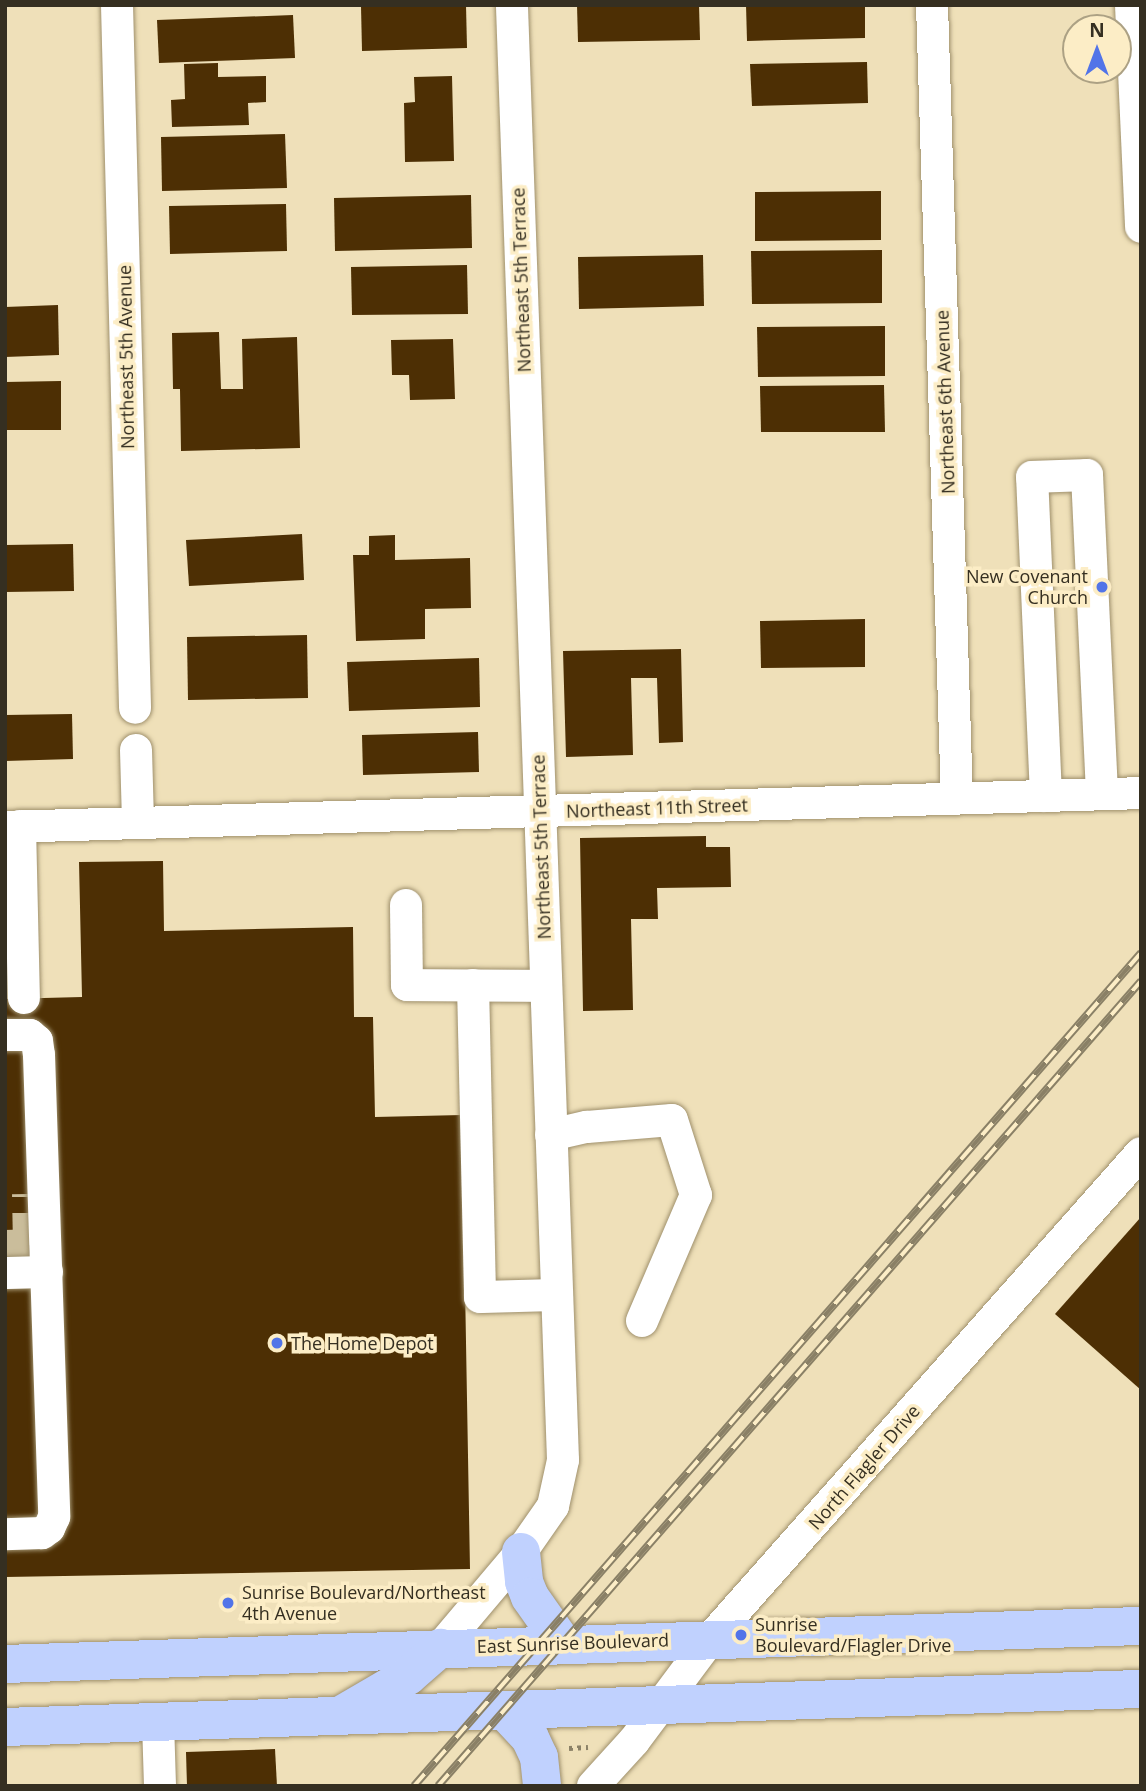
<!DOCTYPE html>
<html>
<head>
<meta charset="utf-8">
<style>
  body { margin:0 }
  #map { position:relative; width:1146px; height:1791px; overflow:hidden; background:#efe0b9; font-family:"Open Sans",sans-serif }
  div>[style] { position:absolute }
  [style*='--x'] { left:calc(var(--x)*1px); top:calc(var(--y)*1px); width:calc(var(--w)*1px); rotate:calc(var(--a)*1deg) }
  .building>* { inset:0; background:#4d2f04 }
  .minor-tunnel>* { height:32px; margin-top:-16px; transform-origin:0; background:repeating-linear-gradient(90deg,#cabd9b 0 32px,transparent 0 48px) }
  .path>* { height:4.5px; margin-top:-2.25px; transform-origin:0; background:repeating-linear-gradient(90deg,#8b8167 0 3.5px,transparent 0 8.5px) }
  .roads { filter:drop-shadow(0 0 2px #9f906c) drop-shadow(0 0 2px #9f906c) }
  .minor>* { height:32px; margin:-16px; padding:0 16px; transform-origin:16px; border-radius:16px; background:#fff }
  .major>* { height:38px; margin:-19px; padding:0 19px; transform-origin:19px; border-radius:19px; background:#c0d1fe }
  .rail>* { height:8px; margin-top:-4px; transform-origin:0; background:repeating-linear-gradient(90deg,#fcedc6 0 16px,#8a8066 0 32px); box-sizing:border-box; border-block:2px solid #8a8066 }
  .dots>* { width:19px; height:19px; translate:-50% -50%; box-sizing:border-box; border:4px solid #fcedc6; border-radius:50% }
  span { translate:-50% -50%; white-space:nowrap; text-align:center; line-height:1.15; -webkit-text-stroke:7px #fcedc6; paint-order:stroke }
  .street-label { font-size:18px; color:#352f21 }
  .poi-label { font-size:18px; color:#352f21 }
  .right { translate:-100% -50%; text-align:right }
  .left { translate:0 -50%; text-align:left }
  .frame { position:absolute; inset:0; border:7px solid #352f21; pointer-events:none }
  .north { position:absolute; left:1062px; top:14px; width:70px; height:70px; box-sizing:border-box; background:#fcedc6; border:2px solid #aca184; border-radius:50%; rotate:0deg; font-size:19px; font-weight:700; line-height:28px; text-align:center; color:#352f21 }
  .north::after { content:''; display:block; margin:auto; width:24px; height:32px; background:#5274e8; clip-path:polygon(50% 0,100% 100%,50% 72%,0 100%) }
</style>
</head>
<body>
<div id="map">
  <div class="building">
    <div style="clip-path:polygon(466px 5px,467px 48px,362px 51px,361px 6px)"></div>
    <div style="clip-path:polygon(577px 5px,699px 5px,700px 40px,578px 42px)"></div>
    <div style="clip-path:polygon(746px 5px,865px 5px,865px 38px,747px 41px)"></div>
    <div style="clip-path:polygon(293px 15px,295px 58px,159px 63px,157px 20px)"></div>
    <div style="clip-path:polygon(867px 62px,868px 103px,752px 106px,750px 64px)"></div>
    <div style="clip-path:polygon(218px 63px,218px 77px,266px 76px,266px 102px,248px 103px,249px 125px,172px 127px,171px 100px,185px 99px,184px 64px)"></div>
    <div style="clip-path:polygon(452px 76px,454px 161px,405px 162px,404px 103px,415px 102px,414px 77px)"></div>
    <div style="clip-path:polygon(285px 134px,287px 188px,162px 191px,161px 137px)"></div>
    <div style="clip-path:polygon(881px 191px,881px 240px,755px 241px,755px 192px)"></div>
    <div style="clip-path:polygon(471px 195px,472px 248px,335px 251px,334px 198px)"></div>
    <div style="clip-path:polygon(286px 204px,287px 251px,170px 254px,169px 206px)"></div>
    <div style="clip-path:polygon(882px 250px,882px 303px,752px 304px,751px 251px)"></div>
    <div style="clip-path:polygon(703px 255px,704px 306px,579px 309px,578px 257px)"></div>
    <div style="clip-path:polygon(467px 265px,468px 314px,352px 315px,351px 267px)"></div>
    <div style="clip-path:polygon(58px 305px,59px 355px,5px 357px,5px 307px)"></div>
    <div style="clip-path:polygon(885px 326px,885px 376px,758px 377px,757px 327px)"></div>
    <div style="clip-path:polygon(219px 332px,221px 389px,243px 389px,242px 339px,297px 337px,300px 448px,181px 451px,180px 389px,173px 389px,172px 333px)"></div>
    <div style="clip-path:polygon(453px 339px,455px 399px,410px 400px,409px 375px,392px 375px,391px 340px)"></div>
    <div style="clip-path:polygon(61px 381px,61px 430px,5px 430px,5px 382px)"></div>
    <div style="clip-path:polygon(884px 385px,885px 432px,761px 432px,760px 386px)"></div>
    <div style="clip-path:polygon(302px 534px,304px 580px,189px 586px,186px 540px)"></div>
    <div style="clip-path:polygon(395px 535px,395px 560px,470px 558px,471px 608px,425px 609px,425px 639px,356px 641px,353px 555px,369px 555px,369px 536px)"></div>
    <div style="clip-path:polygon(73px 544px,74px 591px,5px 592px,5px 545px)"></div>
    <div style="clip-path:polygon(865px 619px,865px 667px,761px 668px,760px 621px)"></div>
    <div style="clip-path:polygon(307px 635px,308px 698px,188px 700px,187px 637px)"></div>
    <div style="clip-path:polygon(681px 649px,683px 742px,659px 743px,657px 678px,631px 678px,633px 755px,566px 757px,563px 651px)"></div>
    <div style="clip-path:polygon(479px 658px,480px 707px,349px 711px,347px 662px)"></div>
    <div style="clip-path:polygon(72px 714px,73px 759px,5px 761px,5px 715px)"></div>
    <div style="clip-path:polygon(478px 732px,479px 772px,363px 775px,362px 735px)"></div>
    <div style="clip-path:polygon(706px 836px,706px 847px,730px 847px,731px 887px,657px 888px,658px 919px,631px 919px,633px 1010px,583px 1011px,580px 838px)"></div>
    <div style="clip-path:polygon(163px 861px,164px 931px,353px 927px,354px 1017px,373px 1017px,375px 1117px,462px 1115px,470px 1569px,5px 1577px,5px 999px,82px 997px,79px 862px)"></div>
    <div style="clip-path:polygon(1141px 1217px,1141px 1390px,1055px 1314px)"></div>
    <div style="clip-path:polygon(275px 1749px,277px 1786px,187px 1786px,186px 1752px)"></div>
  </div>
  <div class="minor-tunnel">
    <div style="--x:5;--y:1246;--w:24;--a:-2"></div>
    <div style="--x:29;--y:1245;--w:51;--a:-91.1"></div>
  </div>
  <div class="path">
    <div style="--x:569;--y:1748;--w:19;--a:-3"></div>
  </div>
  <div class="roads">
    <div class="minor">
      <div style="--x:117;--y:5;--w:703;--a:88.53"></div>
      <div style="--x:932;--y:5;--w:794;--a:88.2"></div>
      <div style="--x:1131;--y:5;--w:222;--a:87.4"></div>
      <div style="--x:136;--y:750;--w:73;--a:88.4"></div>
      <div style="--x:1046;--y:796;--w:319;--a:-92.5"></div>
      <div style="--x:1032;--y:477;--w:55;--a:-2.1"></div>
      <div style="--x:1087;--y:475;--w:319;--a:87.3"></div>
      <div style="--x:20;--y:826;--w:172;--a:88.7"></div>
      <div style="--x:5;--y:827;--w:1137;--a:-1.71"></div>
      <div style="--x:406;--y:905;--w:80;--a:89.3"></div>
      <div style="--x:407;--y:985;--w:139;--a:0.4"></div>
      <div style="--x:473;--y:985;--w:312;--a:88.7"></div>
      <div style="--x:480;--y:1297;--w:77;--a:-1.5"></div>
      <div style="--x:5;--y:1035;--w:25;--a:0"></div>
      <div style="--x:30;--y:1035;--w:9;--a:41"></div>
      <div style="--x:37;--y:1041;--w:14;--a:82"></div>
      <div style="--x:39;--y:1055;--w:462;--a:88.1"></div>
      <div style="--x:54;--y:1517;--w:12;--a:114"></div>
      <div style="--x:49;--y:1528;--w:9;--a:144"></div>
      <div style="--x:42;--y:1533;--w:37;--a:178"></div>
      <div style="--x:551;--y:1135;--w:37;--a:-13"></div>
      <div style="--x:587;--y:1127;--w:85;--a:-4.7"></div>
      <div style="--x:672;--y:1120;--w:79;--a:72.3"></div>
      <div style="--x:696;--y:1195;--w:137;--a:113.2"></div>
      <div style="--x:5;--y:1273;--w:42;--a:-1.4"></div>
      <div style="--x:440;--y:1648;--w:126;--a:-49.8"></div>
      <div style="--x:521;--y:1552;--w:56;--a:-55.2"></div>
      <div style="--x:553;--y:1506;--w:47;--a:-77.7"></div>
      <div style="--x:563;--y:1460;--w:1456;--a:-92.01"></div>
      <div style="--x:158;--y:1722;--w:64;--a:88.2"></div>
      <div style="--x:593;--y:1786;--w:61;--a:-47.7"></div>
      <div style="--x:634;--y:1741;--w:129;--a:-53.2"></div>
      <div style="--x:711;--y:1638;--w:648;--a:-48.44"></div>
    </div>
    <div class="major">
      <div style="--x:521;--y:1552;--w:30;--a:84"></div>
      <div style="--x:524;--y:1582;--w:16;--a:68"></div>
      <div style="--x:530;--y:1597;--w:57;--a:54.9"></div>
      <div style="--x:5;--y:1664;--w:1137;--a:-1.92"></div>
      <div style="--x:504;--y:1710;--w:38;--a:47"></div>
      <div style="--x:530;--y:1738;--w:21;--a:65"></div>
      <div style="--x:539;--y:1757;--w:29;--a:84"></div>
      <div style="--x:343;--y:1714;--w:75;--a:-30.3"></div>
      <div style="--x:408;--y:1676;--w:43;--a:-41.2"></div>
      <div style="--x:5;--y:1727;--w:1137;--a:-1.92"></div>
    </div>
  </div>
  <div class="rail">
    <div style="--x:414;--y:1786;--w:1106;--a:-48.89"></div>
    <div style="--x:438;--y:1786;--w:1069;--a:-48.87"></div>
  </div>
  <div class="dots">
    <div style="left:1102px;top:587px;background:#5274e8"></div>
    <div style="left:277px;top:1343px;background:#5274e8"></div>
    <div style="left:228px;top:1603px;background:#5274e8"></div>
    <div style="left:741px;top:1635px;background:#5274e8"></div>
  </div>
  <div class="street-label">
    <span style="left:521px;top:280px;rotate:-92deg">Northeast 5th Terrace</span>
    <span style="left:126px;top:357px;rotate:-91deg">Northeast 5th Avenue</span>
    <span style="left:945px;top:402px;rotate:-92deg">Northeast 6th Avenue</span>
    <span style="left:657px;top:808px;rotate:-2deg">Northeast 11th Street</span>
    <span style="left:541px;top:847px;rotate:-92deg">Northeast 5th Terrace</span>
    <span style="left:864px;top:1467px;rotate:-49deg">North Flagler Drive</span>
    <span style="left:573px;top:1643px;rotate:-2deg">East Sunrise Boulevard</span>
  </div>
  <div class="poi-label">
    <span class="right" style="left:1088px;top:587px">New Covenant<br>Church</span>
    <span class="left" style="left:291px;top:1343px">The Home Depot</span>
    <span class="left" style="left:242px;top:1603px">Sunrise Boulevard/Northeast<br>4th Avenue</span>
    <span class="left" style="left:755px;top:1635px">Sunrise<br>Boulevard/Flagler Drive</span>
  </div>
  <div class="frame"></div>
  <div class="north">N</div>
</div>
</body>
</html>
